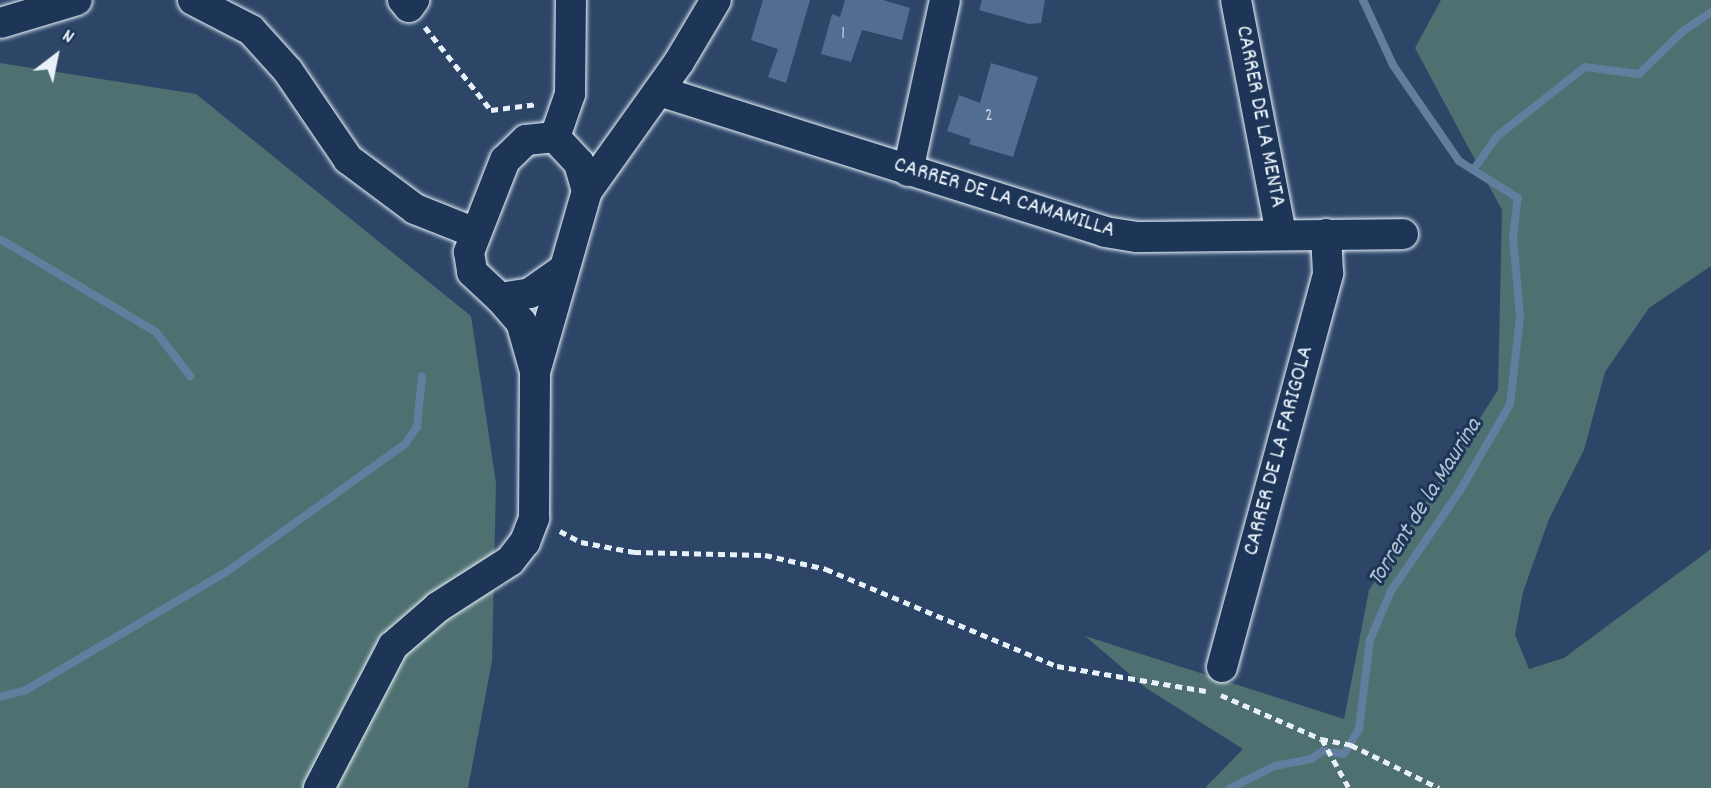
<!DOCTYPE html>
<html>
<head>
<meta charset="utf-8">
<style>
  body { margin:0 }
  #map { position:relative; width:1711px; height:788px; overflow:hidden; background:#2d4668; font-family:Dekko,sans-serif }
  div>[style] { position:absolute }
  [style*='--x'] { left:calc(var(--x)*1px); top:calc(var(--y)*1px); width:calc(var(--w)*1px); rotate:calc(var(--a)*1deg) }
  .green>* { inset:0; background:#4e7071 }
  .stream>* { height:8px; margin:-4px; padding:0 4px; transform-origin:4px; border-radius:4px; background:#627e9f }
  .building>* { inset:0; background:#536c91 }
  .path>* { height:4.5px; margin-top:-2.25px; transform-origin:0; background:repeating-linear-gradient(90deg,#e8f1f8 0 7px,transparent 0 12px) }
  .roads { filter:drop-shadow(0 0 2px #e8f1f8) drop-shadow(0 0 2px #e8f1f8) }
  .minor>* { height:30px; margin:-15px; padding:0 15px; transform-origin:15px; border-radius:15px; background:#1d3557 }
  span { translate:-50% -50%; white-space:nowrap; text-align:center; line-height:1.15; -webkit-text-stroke:6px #1d3557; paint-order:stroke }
  .number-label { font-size:19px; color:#c3d0de }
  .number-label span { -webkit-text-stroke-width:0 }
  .street-label { font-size:23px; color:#e8f1f8 }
  .water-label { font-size:24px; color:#b2c3d4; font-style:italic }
  .north { position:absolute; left:21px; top:21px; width:70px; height:70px; -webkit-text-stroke:5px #1d3557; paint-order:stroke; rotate:32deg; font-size:19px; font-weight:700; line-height:28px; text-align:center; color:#e8f1f8 }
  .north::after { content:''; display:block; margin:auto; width:24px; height:32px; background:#e8f1f8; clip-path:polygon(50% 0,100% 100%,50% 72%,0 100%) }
</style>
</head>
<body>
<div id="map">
  <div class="green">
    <div style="clip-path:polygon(1441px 0,1711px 0,1711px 266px,1649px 308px,1605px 372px,1584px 450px,1549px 519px,1523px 592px,1515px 635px,1529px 669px,1564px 658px,1711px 549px,1711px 788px,1205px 788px,1243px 749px,1146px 688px,1085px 636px,1344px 719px,1369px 590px,1498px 390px,1502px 210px,1415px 48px)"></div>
    <div style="clip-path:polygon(0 63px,196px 94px,471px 316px,496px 483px,492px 661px,468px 788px,0 788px)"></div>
  </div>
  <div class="stream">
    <div style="--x:1474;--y:169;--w:39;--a:-55"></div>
    <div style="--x:1496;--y:137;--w:113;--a:-38.2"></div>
    <div style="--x:1585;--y:67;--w:54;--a:7.4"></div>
    <div style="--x:1639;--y:74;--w:62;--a:-44.3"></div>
    <div style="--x:1683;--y:31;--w:34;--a:-34"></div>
    <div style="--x:0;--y:239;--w:182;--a:30.8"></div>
    <div style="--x:156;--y:332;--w:56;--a:52.3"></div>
    <div style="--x:0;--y:697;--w:27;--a:-15"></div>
    <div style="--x:26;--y:690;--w:231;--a:-30.5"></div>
    <div style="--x:225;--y:573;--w:221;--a:-35.6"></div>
    <div style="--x:405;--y:444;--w:21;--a:-55"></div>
    <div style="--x:417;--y:427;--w:51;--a:-84.4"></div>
    <div style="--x:1230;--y:788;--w:50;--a:-26.1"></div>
    <div style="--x:1275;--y:766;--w:37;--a:-11"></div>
    <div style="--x:1311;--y:759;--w:14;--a:-34"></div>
    <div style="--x:1323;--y:751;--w:21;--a:8"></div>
    <div style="--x:1344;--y:754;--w:29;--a:-59"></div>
    <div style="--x:1359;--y:729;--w:90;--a:-83"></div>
    <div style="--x:1370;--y:640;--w:53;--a:-66.8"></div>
    <div style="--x:1391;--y:591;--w:124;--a:-55.5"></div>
    <div style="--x:1461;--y:489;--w:98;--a:-60"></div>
    <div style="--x:1510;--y:404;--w:88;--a:-83.4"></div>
    <div style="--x:1520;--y:317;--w:80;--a:-95"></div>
    <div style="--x:1513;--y:237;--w:39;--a:-83"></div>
    <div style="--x:1518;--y:198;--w:70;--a:-147.9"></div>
    <div style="--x:1459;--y:161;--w:116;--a:-124.5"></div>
    <div style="--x:1393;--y:65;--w:72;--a:-114.8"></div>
  </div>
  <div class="building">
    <div style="clip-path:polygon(763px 0,810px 0,786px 83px,768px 77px,778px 49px,751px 40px)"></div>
    <div style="clip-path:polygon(845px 0,883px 0,910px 8px,902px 40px,862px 30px,851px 62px,821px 54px,832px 14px,840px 17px)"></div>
    <div style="clip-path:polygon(982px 0,1045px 0,1041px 23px,1029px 24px,979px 10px)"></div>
    <div style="clip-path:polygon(991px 63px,1038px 77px,1013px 157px,969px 144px,971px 139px,947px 131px,959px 95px,980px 103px)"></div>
  </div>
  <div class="path">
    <div style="--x:425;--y:27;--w:106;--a:51.5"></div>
    <div style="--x:491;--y:110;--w:47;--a:-7.3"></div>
    <div style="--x:560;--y:531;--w:24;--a:28"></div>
    <div style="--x:581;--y:542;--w:54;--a:10.7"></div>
    <div style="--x:634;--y:552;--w:131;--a:1.3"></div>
    <div style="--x:765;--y:555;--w:63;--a:12.9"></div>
    <div style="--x:826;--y:569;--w:251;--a:22.8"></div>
    <div style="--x:1057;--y:666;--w:151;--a:9.5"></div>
    <div style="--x:1221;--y:695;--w:109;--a:23.7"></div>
    <div style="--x:1321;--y:739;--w:31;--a:11"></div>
    <div style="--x:1351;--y:745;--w:98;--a:26"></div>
    <div style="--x:1322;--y:739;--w:56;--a:61.1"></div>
  </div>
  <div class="roads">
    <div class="minor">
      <div style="--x:193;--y:0;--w:65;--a:27.3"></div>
      <div style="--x:251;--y:30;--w:55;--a:47.9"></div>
      <div style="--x:288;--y:71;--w:107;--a:55.7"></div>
      <div style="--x:348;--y:159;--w:84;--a:36.7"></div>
      <div style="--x:415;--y:209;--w:62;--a:21.6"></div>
      <div style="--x:403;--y:0;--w:9;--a:49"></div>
      <div style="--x:409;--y:7;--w:9;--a:-54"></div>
      <div style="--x:1236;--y:0;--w:238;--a:79.1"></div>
      <div style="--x:0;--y:23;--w:80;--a:-16.6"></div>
      <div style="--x:659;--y:91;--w:468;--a:17.5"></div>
      <div style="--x:1105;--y:232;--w:31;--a:9"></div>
      <div style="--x:1136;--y:237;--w:267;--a:-0.6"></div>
      <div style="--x:555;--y:137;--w:29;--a:174"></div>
      <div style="--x:526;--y:140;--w:29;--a:136"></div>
      <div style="--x:505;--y:160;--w:99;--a:111.4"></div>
      <div style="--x:469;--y:252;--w:20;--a:81"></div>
      <div style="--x:472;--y:272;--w:38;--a:43"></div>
      <div style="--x:500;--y:298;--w:30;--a:-9"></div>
      <div style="--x:530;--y:293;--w:39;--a:-35"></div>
      <div style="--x:555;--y:137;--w:46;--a:-70.8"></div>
      <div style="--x:570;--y:94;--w:94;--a:-89.4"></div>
      <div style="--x:908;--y:171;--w:175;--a:-77.8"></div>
      <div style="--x:587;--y:191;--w:158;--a:-54.5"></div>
      <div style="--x:679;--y:62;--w:72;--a:-59.2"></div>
      <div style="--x:500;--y:298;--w:32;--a:49"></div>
      <div style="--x:521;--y:322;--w:51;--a:74.1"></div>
      <div style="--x:1222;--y:667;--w:408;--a:-74.9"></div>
      <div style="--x:1328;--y:273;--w:39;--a:-93"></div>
      <div style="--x:319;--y:788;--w:160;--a:-62.5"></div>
      <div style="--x:393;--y:646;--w:60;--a:-40.9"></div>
      <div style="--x:438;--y:607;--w:85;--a:-32.6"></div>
      <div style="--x:510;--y:561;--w:24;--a:-52"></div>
      <div style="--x:525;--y:542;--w:26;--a:-69"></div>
      <div style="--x:534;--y:518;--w:146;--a:-89.6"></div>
      <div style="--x:535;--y:372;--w:188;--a:-74"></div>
      <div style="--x:587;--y:191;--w:29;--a:-106"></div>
      <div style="--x:579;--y:163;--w:35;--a:-133"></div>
    </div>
  </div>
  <div class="number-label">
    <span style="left:843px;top:35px">1</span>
    <span style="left:989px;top:117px">2</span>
  </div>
  <div class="street-label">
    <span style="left:1259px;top:117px;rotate:79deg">CARRER DE LA MENTA</span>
    <span style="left:1004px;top:199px;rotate:17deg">CARRER DE LA CAMAMILLA</span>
    <span style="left:1280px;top:451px;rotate:-75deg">CARRER DE LA FARIGOLA</span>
  </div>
  <div class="water-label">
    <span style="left:1426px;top:503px;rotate:-58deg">Torrent de la Maurina</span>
  </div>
  <div class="north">N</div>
</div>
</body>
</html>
